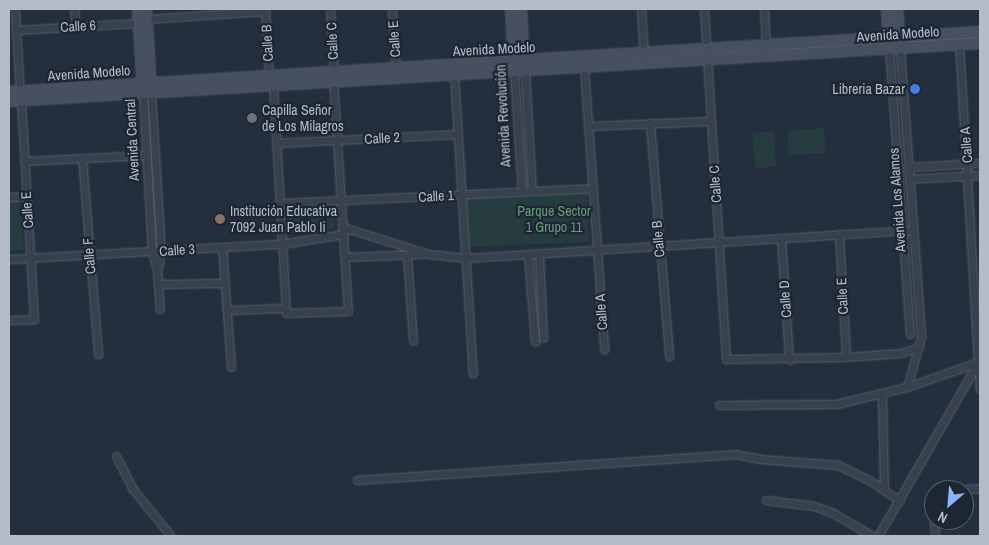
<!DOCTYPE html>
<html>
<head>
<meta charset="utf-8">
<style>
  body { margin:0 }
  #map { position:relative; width:989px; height:545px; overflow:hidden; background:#242f3e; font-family:"Archivo Narrow",sans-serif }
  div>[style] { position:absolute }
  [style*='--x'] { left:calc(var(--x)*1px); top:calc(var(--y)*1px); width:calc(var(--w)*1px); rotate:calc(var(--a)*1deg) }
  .green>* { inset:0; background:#263c3f }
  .roads { filter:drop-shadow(0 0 1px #565f6c) drop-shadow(0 0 1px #565f6c) }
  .street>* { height:7px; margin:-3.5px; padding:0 3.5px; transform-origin:3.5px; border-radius:3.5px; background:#38414e }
  .secondary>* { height:10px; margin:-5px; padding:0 5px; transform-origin:5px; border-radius:5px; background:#465061 }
  .dots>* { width:14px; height:14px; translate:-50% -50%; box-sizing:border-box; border:2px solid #1d2633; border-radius:50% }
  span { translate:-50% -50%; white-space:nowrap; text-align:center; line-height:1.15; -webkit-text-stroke:4.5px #1d2633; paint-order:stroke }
  .street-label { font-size:14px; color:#b4bcc9 }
  .poi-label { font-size:14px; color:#b4bcc9 }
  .right { translate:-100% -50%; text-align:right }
  .left { translate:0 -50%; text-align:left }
  .park-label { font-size:14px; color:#6b9a76 }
  .frame { position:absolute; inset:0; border:10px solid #b4bcc9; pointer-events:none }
  .north { position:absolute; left:924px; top:480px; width:50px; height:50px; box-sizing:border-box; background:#1d2633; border:1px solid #59626f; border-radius:50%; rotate:207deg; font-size:14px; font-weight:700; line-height:20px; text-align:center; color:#b4bcc9 }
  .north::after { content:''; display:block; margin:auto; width:18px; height:22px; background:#8ab4f8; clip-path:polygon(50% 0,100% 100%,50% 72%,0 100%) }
</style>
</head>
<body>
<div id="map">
  <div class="green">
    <div style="clip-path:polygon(824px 128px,826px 153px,789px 155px,787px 131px)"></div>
    <div style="clip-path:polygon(774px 131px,776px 167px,755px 168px,752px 133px)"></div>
    <div style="clip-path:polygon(587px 193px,589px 242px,468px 247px,466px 198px)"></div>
    <div style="clip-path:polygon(20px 200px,24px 250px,9px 251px,9px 201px)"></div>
    <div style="clip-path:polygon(333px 206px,335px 229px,290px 233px,288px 209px)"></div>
  </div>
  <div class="roads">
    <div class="street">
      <div style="--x:15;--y:9;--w:83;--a:86.6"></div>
      <div style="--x:74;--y:9;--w:17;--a:83"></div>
      <div style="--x:265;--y:9;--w:68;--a:86.6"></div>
      <div style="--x:330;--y:9;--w:64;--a:86.4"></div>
      <div style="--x:392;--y:9;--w:60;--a:86.2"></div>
      <div style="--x:641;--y:9;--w:45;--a:86.2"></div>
      <div style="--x:704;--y:9;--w:351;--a:86.4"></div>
      <div style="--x:726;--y:359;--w:120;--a:-1"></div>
      <div style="--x:846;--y:357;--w:55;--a:-4.2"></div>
      <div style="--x:901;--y:353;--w:19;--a:-18"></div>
      <div style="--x:764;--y:9;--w:38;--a:87"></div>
      <div style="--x:147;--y:19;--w:118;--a:-3.9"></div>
      <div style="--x:16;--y:30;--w:123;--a:-3.3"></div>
      <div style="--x:889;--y:48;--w:287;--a:85.8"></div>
      <div style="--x:900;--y:48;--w:290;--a:85.8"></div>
      <div style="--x:921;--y:337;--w:52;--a:105.6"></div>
      <div style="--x:584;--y:67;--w:283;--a:85.9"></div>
      <div style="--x:514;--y:70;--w:122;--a:86.2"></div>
      <div style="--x:525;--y:70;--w:121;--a:86.7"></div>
      <div style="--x:454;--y:74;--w:300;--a:86.4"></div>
      <div style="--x:273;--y:85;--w:228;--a:86.7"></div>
      <div style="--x:286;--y:313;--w:62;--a:-1.8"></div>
      <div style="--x:348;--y:311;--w:229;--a:-93.7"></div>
      <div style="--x:143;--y:92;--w:160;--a:86.8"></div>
      <div style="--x:152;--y:252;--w:19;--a:74"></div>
      <div style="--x:157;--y:270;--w:39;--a:86"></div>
      <div style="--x:151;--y:92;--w:159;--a:86.4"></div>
      <div style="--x:161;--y:251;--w:17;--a:100"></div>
      <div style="--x:650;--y:123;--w:234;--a:85.3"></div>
      <div style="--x:588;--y:126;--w:123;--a:-2.3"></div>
      <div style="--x:276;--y:143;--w:182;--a:-2.8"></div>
      <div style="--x:82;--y:158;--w:197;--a:85.3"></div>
      <div style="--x:24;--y:161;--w:123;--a:-2.8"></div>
      <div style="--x:908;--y:167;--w:72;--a:-3.2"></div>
      <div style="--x:909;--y:179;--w:71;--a:-3.2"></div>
      <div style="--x:9;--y:197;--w:18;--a:-3"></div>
      <div style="--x:279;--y:203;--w:314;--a:-2.7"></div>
      <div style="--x:343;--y:227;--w:89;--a:17.6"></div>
      <div style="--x:428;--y:254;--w:38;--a:6"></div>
      <div style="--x:466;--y:258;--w:448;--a:-3.6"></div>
      <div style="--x:839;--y:234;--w:123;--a:86.7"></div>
      <div style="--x:781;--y:238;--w:122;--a:86.2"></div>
      <div style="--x:222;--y:247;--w:120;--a:85.7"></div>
      <div style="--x:407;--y:255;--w:86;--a:86"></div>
      <div style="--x:539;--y:255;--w:83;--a:87.2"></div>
      <div style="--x:528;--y:256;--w:86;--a:85.3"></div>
      <div style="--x:345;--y:257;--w:77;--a:-2.2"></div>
      <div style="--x:9;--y:259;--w:272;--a:-3.2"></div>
      <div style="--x:281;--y:244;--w:64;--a:-9"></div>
      <div style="--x:158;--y:284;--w:65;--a:-0.9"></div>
      <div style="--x:228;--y:310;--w:57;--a:-2"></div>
      <div style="--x:9;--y:320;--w:25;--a:-2"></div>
      <div style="--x:34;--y:319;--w:218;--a:-93.4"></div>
      <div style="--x:978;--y:362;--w:27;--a:86"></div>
      <div style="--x:882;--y:394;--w:96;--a:88.8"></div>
      <div style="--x:719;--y:405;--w:117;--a:-0.5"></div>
      <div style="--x:836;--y:404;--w:73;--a:-13.5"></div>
      <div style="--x:907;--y:387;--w:75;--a:-19.4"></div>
      <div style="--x:978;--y:362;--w:319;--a:-93.4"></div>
      <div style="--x:116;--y:456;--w:36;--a:63"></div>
      <div style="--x:132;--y:488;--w:62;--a:50.9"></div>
      <div style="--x:357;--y:480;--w:379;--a:-3.9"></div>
      <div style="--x:735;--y:454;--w:25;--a:11"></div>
      <div style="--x:760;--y:459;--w:78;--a:4.4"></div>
      <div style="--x:838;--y:465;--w:34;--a:26"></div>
      <div style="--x:869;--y:480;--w:37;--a:34"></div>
      <div style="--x:947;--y:490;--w:33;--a:-3"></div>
      <div style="--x:934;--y:495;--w:17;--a:90"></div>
      <div style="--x:766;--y:500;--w:48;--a:7.1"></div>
      <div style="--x:814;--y:506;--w:20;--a:20"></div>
      <div style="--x:833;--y:513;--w:45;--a:30.5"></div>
      <div style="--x:934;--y:520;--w:16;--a:86"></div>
      <div style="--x:878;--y:536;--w:201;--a:-60.1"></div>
    </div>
    <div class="secondary">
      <div style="--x:138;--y:9;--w:81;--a:86.5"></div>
      <div style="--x:146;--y:9;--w:79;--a:86.4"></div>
      <div style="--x:511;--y:9;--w:59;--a:87.1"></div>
      <div style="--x:521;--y:9;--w:57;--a:87"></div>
      <div style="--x:887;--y:9;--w:36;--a:87"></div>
      <div style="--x:897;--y:9;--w:36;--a:85"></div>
      <div style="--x:9;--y:92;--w:973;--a:-3.54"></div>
      <div style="--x:9;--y:101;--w:973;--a:-3.42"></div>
    </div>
  </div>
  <div class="dots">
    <div style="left:915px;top:89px;background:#3f7fe0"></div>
    <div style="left:252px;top:118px;background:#6b7280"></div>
    <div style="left:220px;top:219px;background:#8d6e63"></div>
  </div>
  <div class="street-label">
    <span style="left:78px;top:26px;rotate:-3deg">Calle 6</span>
    <span style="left:898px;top:34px;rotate:-4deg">Avenida Modelo</span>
    <span style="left:394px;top:39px;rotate:-94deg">Calle E</span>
    <span style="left:332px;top:41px;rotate:-93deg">Calle C</span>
    <span style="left:267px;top:43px;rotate:-93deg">Calle B</span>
    <span style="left:494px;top:49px;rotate:-3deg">Avenida Modelo</span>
    <span style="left:89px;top:73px;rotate:-4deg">Avenida Modelo</span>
    <span style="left:503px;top:116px;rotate:-93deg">Avenida Revolución</span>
    <span style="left:382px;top:138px;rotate:-3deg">Calle 2</span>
    <span style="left:132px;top:140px;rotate:-93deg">Avenida Central</span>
    <span style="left:966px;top:145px;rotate:-94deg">Calle A</span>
    <span style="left:715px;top:184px;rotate:-94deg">Calle C</span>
    <span style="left:436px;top:196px;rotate:-3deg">Calle 1</span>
    <span style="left:897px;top:200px;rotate:-94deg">Avenida Los Alamos</span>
    <span style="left:27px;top:210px;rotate:-94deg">Calle E</span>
    <span style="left:658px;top:239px;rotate:-95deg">Calle B</span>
    <span style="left:177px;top:250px;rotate:-4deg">Calle 3</span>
    <span style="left:89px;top:256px;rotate:-95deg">Calle F</span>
    <span style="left:842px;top:296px;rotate:-93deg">Calle E</span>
    <span style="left:785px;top:299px;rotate:-94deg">Calle D</span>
    <span style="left:601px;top:312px;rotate:-94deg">Calle A</span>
  </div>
  <div class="poi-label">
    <span class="right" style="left:905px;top:89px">Libreria Bazar</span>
    <span class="left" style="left:262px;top:118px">Capilla Señor<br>de Los Milagros</span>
    <span class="left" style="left:230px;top:219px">Institución Educativa<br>7092 Juan Pablo Ii</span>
  </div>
  <div class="park-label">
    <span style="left:554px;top:219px">Parque Sector<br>1 Grupo 11</span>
  </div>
  <div class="frame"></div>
  <div class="north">N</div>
</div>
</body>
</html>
